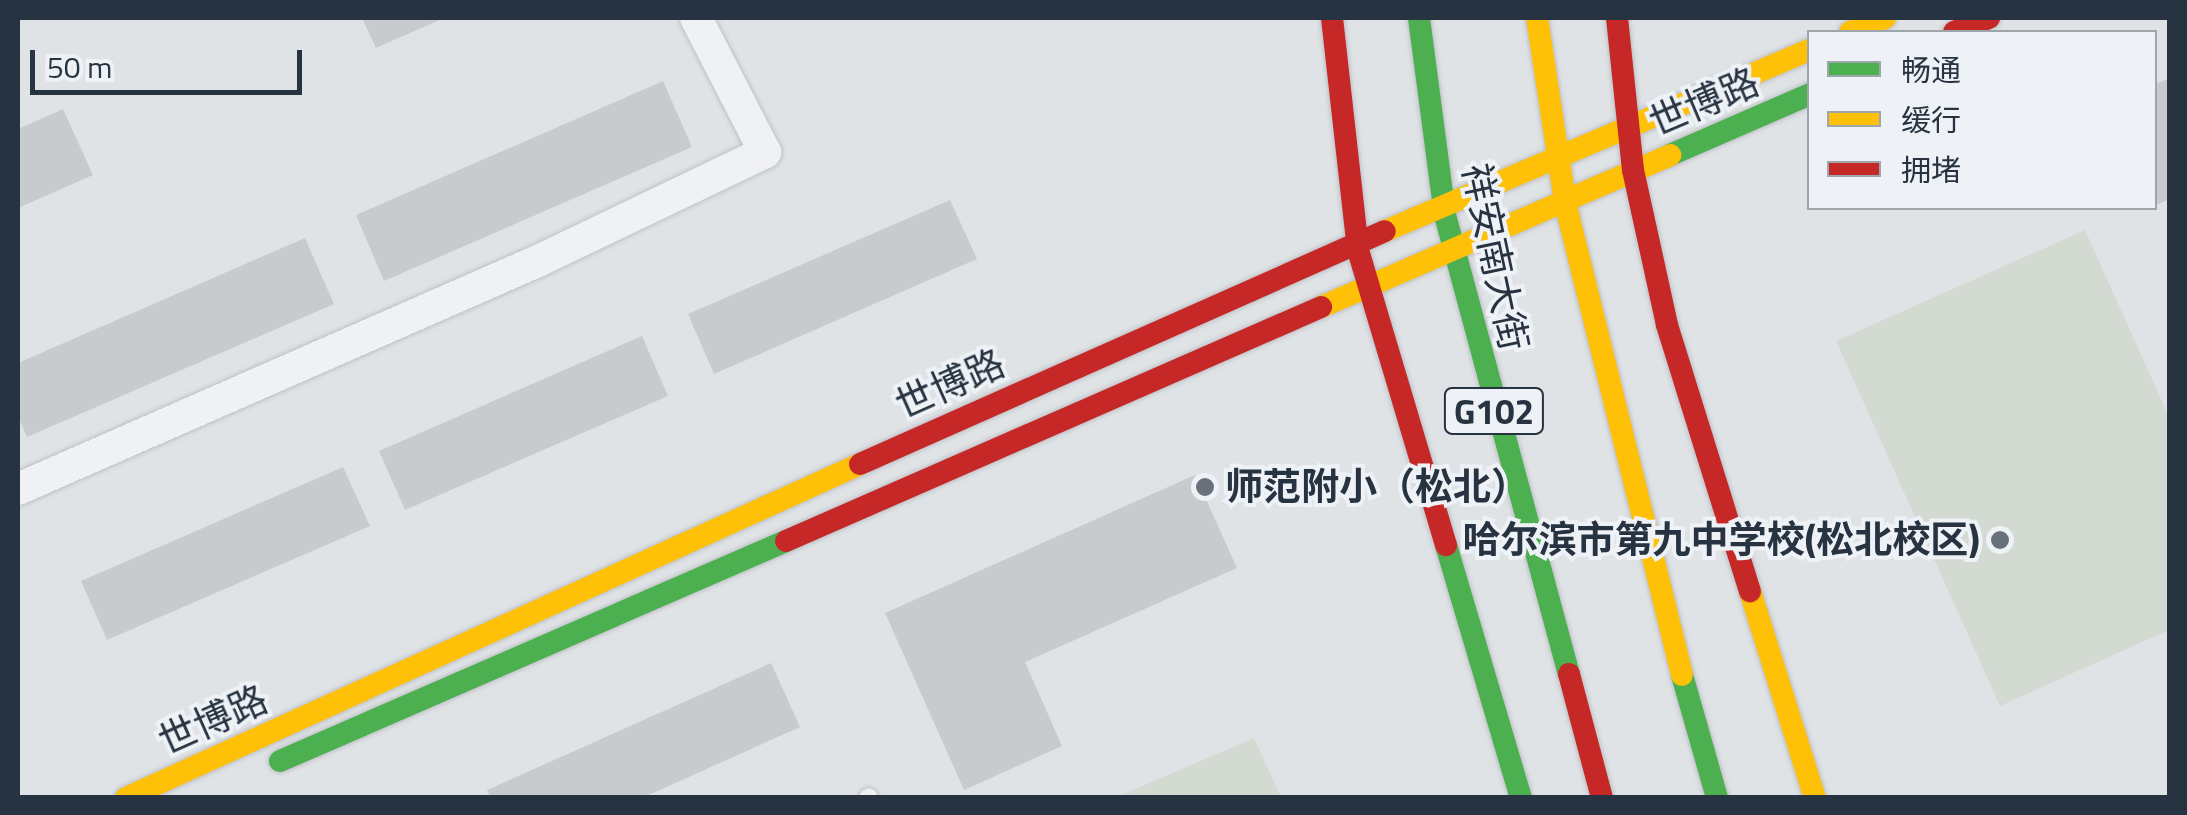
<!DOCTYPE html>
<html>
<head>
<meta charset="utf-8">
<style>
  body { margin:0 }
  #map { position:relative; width:2187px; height:815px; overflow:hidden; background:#e0e3e6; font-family:"Titillium Web","Noto Sans SC",sans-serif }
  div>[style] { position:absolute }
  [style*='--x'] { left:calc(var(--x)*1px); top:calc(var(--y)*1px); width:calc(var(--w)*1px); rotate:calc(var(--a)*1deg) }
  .green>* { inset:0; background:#d2dad1 }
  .building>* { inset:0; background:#c8cbce }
  .roads { filter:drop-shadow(0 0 2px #bec1c4) drop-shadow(0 0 2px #bec1c4) }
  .lane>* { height:18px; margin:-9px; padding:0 9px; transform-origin:9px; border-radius:9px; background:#f0f1f3 }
  .street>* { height:32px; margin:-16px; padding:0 16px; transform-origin:16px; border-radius:16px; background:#f0f1f3 }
  .fast>* { height:22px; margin:-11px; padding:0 11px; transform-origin:11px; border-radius:11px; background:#4caf50 }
  .slow>* { height:22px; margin:-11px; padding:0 11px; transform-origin:11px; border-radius:11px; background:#ffc107 }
  .jam>* { height:22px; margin:-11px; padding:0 11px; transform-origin:11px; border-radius:11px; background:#c62828 }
  .dots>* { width:28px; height:28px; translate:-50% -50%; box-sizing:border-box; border:5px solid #eef2f6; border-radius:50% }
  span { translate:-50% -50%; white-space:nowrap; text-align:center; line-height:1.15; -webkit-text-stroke:8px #eef2f6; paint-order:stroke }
  .shield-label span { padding:2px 8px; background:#eef2f6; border:2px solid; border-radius:8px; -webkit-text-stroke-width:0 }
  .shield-label { font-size:35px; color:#273340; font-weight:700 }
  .street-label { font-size:38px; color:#273340 }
  .poi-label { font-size:38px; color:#273340; font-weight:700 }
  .left { translate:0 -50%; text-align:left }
  .right { translate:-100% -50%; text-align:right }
  .frame { position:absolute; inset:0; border:20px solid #273340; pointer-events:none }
  .legend { position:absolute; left:1807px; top:30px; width:350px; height:180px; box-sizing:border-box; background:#eef2f6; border:2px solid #9ea6ad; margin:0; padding:12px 18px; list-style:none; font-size:30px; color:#273340 }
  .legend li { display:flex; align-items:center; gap:20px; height:50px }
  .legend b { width:50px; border:2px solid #9ea6ad }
  .scale { position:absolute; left:30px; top:50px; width:272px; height:45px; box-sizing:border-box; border:5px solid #273340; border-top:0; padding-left:12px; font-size:30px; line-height:35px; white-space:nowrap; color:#273340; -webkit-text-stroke:8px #eef2f6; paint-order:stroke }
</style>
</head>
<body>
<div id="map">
  <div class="green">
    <div style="clip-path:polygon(2085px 230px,2169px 417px,2169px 630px,2000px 706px,1836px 341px)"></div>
    <div style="clip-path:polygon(1254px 738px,1281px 797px,1117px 797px)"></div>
  </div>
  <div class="building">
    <div style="clip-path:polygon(362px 18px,444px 18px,376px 48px)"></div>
    <div style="clip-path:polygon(2170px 78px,2170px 199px,2154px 206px,2154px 84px)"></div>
    <div style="clip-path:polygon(663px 81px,692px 147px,384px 281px,356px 215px)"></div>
    <div style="clip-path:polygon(63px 109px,93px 175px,18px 208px,18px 129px)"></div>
    <div style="clip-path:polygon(950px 200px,977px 259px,714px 374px,688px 314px)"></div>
    <div style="clip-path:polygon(305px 238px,334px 304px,27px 437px,18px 416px,18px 363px)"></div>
    <div style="clip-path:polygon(642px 336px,668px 396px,405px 510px,379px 451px)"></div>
    <div style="clip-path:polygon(343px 467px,370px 526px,107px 640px,81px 581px)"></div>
    <div style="clip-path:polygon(1195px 475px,1237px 568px,1025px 662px,1062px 746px,964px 790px,885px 613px)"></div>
    <div style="clip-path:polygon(771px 663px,800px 727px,642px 798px,491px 798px,487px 790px)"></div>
  </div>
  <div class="roads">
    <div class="lane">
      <div style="--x:868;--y:798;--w:1;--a:-45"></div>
    </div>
    <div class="street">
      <div style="--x:18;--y:489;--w:568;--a:-23.68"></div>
      <div style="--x:538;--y:261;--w:252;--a:-25.6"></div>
      <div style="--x:765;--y:152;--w:151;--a:-117.2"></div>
    </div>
    <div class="fast">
      <div style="--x:1419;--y:18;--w:199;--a:82.5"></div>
      <div style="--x:1445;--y:215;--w:475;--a:74.9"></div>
      <div style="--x:1670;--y:155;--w:153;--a:-23.5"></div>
      <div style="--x:1446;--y:545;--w:264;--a:73.5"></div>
      <div style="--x:1682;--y:675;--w:128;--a:74.1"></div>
      <div style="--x:280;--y:761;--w:552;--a:-23.5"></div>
    </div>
    <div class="slow">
      <div style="--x:1537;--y:18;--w:186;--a:81.3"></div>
      <div style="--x:1565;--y:202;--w:487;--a:76.1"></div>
      <div style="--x:1850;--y:32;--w:38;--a:-22"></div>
      <div style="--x:1385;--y:231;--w:462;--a:-23.1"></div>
      <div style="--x:1321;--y:307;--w:381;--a:-23.5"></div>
      <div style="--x:1750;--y:591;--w:217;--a:72.6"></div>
      <div style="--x:126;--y:798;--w:806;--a:-24.47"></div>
    </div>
    <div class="jam">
      <div style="--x:1332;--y:18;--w:233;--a:83.6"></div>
      <div style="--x:1358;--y:250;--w:308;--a:73.4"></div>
      <div style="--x:1617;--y:18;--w:153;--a:84"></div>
      <div style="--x:1633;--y:170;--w:159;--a:77.6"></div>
      <div style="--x:1667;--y:325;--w:279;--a:72.7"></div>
      <div style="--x:1954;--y:32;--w:38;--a:-22"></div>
      <div style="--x:860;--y:464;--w:574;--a:-23.93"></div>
      <div style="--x:786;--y:541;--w:584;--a:-23.62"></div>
      <div style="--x:1569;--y:674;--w:128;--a:75.1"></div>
    </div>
  </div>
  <div class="dots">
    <div style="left:1205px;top:487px;background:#68717a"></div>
    <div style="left:2000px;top:540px;background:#68717a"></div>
  </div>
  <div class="shield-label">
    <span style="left:1494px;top:411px">G102</span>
  </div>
  <div class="street-label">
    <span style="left:1704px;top:102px;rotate:-23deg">世博路</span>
    <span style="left:1495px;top:257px;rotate:78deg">祥安南大街</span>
    <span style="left:950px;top:384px;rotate:-24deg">世博路</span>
    <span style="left:213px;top:720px;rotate:-24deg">世博路</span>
  </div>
  <div class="poi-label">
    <span class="left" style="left:1225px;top:487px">师范附小（松北）</span>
    <span class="right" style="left:1980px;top:540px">哈尔滨市第九中学校(松北校区)</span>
  </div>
  <div class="frame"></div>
  <ul class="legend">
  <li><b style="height:12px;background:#4caf50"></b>畅通</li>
  <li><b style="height:12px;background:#ffc107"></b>缓行</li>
  <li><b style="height:12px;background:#c62828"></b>拥堵</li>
  </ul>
  <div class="scale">50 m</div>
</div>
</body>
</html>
